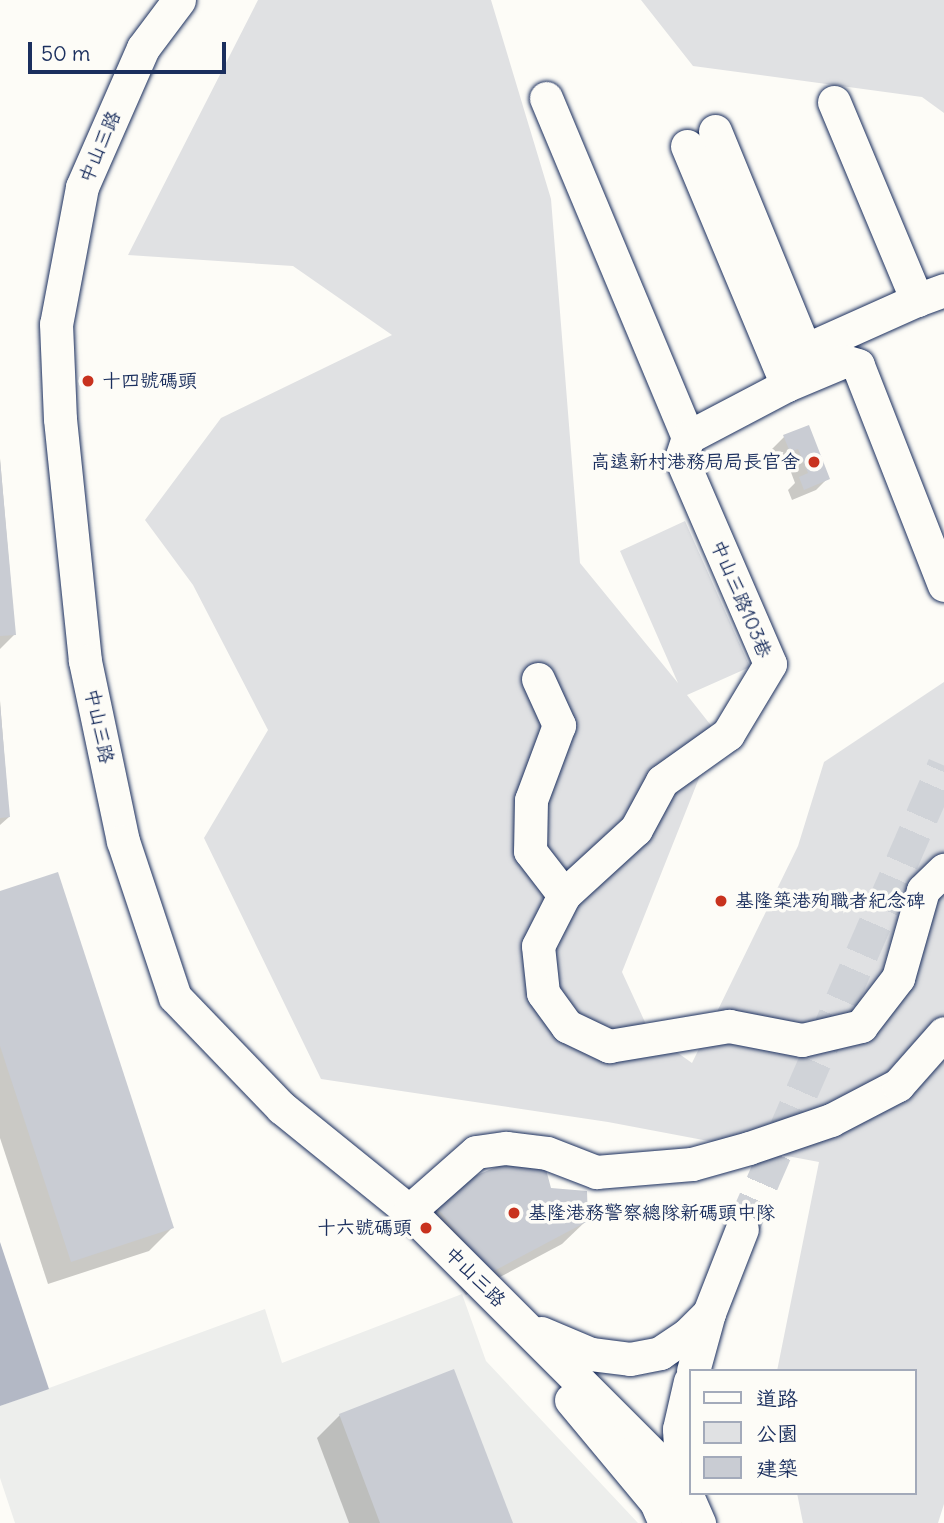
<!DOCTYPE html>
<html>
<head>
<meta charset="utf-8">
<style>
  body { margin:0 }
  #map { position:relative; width:944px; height:1523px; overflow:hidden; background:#fdfcf7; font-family:Delius,"LXGW WenKai TC",sans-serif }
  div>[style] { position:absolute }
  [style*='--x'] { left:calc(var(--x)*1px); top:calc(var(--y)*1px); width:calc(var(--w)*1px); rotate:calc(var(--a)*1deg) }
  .built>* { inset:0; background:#edeeec }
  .green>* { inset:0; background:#e0e1e3 }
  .water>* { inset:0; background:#b3b8c5 }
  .shadow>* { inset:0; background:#0003 }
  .building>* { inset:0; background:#c9ccd3 }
  .minor-tunnel>* { height:33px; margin-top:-16.5px; transform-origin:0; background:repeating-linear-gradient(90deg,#d0d3d8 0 33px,transparent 0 50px) }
  .roads { filter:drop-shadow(0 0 2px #1b2f5e) drop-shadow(0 0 2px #1b2f5e) }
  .minor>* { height:33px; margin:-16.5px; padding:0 16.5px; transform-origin:16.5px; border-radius:16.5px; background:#fdfcf7 }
  .dots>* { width:19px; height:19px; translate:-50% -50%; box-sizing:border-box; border:4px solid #fdfcf7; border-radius:50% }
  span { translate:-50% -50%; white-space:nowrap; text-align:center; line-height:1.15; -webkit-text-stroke:7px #fdfcf7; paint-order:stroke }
  .street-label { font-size:19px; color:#1b2f5e }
  .poi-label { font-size:19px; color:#1b2f5e }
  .left { translate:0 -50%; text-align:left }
  .right { translate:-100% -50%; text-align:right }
  .legend { position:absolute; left:689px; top:1369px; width:228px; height:126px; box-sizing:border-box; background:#fdfcf7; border:2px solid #a3aaba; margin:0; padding:9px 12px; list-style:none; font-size:21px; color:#1b2f5e }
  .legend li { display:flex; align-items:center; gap:14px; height:35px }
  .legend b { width:35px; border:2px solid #a3aaba }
  .scale { position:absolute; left:28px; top:42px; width:198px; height:32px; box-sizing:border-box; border:4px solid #1b2f5e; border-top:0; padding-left:9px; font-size:21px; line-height:24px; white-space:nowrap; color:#1b2f5e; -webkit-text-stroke:5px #fdfcf7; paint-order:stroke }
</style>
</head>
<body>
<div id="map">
  <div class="built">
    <div style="clip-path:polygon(462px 1294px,486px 1361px,638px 1523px,15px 1523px,0 1478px,0 1406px,265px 1309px,282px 1363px)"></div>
  </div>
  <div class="green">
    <div style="clip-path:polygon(258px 0,491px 0,551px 199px,580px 563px,678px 683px,620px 551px,685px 521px,750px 667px,687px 695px,717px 733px,622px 972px,650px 1033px,692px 1063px,798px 846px,824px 762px,944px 682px,944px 1504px,938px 1523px,803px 1523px,797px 1493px,914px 1493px,914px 1371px,777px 1371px,819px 1162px,608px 1122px,321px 1079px,204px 838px,268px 730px,193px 585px,145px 520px,221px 418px,392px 335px,293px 266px,128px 255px)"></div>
    <div style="clip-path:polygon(641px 0,944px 0,944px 113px,922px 97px,693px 66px)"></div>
  </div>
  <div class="water">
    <div style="clip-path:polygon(0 1242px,49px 1389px,0 1406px)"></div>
  </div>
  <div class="shadow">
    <div style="clip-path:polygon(808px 427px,828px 478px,816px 490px,792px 500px,788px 490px,795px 483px,786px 459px,778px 462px,772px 449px,784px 437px)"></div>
    <div style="clip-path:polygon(0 458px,15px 634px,0 649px)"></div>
    <div style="clip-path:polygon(0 700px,9px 817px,0 825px)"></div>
    <div style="clip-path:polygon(0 893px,172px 1228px,149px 1251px,48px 1284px,0 1138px)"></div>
    <div style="clip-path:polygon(459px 1184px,586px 1221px,562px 1244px,466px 1295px,413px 1230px)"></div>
    <div style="clip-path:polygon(340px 1415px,511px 1523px,349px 1523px,317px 1438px)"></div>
  </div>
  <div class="building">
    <div style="clip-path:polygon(809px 425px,830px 479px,804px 490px,799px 477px,808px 473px,798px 449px,790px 452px,783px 435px)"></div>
    <div style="clip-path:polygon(0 460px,16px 635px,0 636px)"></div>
    <div style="clip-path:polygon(0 704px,10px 817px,0 818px)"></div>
    <div style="clip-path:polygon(58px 872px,174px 1228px,71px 1262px,0 1046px,0 891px)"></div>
    <div style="clip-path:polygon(520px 1157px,544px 1162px,551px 1188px,587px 1191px,588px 1221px,490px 1273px,435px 1205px,458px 1183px)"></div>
    <div style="clip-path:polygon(454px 1369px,513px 1523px,380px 1523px,339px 1414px)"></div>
  </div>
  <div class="minor-tunnel">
    <div style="--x:742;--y:1229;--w:506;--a:-66.47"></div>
  </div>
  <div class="roads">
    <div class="minor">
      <div style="--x:179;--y:0;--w:60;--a:126.9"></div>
      <div style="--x:143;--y:48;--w:152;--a:113.7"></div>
      <div style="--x:82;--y:187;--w:139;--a:100.7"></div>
      <div style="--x:56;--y:324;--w:95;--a:87.6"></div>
      <div style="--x:60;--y:419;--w:243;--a:84.1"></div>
      <div style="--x:85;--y:661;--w:184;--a:78.1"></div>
      <div style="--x:123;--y:841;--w:164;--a:71.6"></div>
      <div style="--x:175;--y:997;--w:154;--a:46.1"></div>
      <div style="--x:282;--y:1108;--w:164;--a:39"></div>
      <div style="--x:409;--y:1211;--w:386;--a:45"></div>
      <div style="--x:682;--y:1484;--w:43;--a:66.4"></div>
      <div style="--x:546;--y:98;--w:368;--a:67.3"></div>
      <div style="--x:834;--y:102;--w:215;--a:67.3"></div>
      <div style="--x:917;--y:300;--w:29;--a:-20"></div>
      <div style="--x:715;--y:131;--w:237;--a:67.7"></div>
      <div style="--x:805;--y:350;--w:123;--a:-24.1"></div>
      <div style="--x:687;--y:146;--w:259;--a:67.3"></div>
      <div style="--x:944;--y:585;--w:236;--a:-111.4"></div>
      <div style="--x:858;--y:365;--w:15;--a:-164"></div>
      <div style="--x:844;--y:361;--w:62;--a:157.2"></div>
      <div style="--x:787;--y:385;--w:112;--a:152.3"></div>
      <div style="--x:688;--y:437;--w:22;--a:108"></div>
      <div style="--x:681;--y:458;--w:224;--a:66.6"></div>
      <div style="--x:770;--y:664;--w:82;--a:121"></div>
      <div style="--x:728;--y:734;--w:81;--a:144.5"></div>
      <div style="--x:662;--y:781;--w:55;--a:118.4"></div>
      <div style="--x:636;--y:829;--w:98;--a:137.5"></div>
      <div style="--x:564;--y:895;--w:57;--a:117"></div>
      <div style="--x:538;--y:946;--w:47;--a:83.9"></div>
      <div style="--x:543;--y:993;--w:41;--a:54"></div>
      <div style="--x:567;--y:1026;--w:47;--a:25.5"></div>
      <div style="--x:609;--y:1046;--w:122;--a:-9.5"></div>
      <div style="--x:729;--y:1026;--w:74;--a:10.9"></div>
      <div style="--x:802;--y:1040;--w:61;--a:-13.3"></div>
      <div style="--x:861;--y:1026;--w:61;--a:-52.4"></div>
      <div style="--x:898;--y:978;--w:91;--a:-74.1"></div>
      <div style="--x:923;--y:890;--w:29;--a:-44"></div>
      <div style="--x:538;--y:679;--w:51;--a:65.5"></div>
      <div style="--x:559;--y:725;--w:80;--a:110.5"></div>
      <div style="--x:531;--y:800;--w:51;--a:91.1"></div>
      <div style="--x:530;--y:851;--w:56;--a:52.3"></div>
      <div style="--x:409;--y:1211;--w:89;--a:-41.4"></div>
      <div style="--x:476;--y:1152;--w:30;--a:-8"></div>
      <div style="--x:506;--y:1148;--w:41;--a:7"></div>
      <div style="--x:547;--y:1153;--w:53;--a:21.2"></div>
      <div style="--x:596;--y:1172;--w:96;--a:-4.8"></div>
      <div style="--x:692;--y:1164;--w:59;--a:-15.7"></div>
      <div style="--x:749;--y:1148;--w:87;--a:-18.9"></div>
      <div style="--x:831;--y:1120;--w:76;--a:-27.6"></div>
      <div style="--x:898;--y:1085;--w:69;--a:-48.5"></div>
      <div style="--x:541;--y:1333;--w:54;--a:22.8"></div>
      <div style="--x:591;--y:1354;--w:39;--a:7"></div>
      <div style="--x:630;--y:1359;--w:31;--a:-11"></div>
      <div style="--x:660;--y:1353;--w:32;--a:-34"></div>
      <div style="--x:687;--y:1335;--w:31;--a:-45"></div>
      <div style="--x:693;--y:1371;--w:60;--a:-74.6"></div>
      <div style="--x:709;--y:1313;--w:90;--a:-68.6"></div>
      <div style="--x:571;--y:1400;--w:133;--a:50.2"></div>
      <div style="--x:656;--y:1502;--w:23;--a:67"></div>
      <div style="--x:682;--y:1484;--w:55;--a:-93.1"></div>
      <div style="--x:679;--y:1429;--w:49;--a:-77.1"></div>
    </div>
  </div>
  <div class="dots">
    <div style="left:88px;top:381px;background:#c8321e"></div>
    <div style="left:814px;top:462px;background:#c8321e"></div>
    <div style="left:721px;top:901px;background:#c8321e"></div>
    <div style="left:514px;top:1213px;background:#c8321e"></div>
    <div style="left:426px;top:1228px;background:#c8321e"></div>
  </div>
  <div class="street-label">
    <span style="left:100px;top:147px;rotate:-67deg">中山三路</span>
    <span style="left:741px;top:599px;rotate:67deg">中山三路103巷</span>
    <span style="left:99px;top:726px;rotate:78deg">中山三路</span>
    <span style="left:475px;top:1277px;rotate:45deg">中山三路</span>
  </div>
  <div class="poi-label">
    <span class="left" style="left:102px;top:381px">十四號碼頭</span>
    <span class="right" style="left:800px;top:462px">高遠新村港務局局長官舍</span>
    <span class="left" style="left:735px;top:901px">基隆築港殉職者紀念碑</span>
    <span class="left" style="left:528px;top:1213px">基隆港務警察總隊新碼頭中隊</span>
    <span class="right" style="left:412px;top:1228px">十六號碼頭</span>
  </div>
  <ul class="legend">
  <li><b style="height:9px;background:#fdfcf7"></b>道路</li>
  <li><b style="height:19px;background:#e0e1e3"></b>公園</li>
  <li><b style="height:19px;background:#c9ccd3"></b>建築</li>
  </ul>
  <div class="scale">50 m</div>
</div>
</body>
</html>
